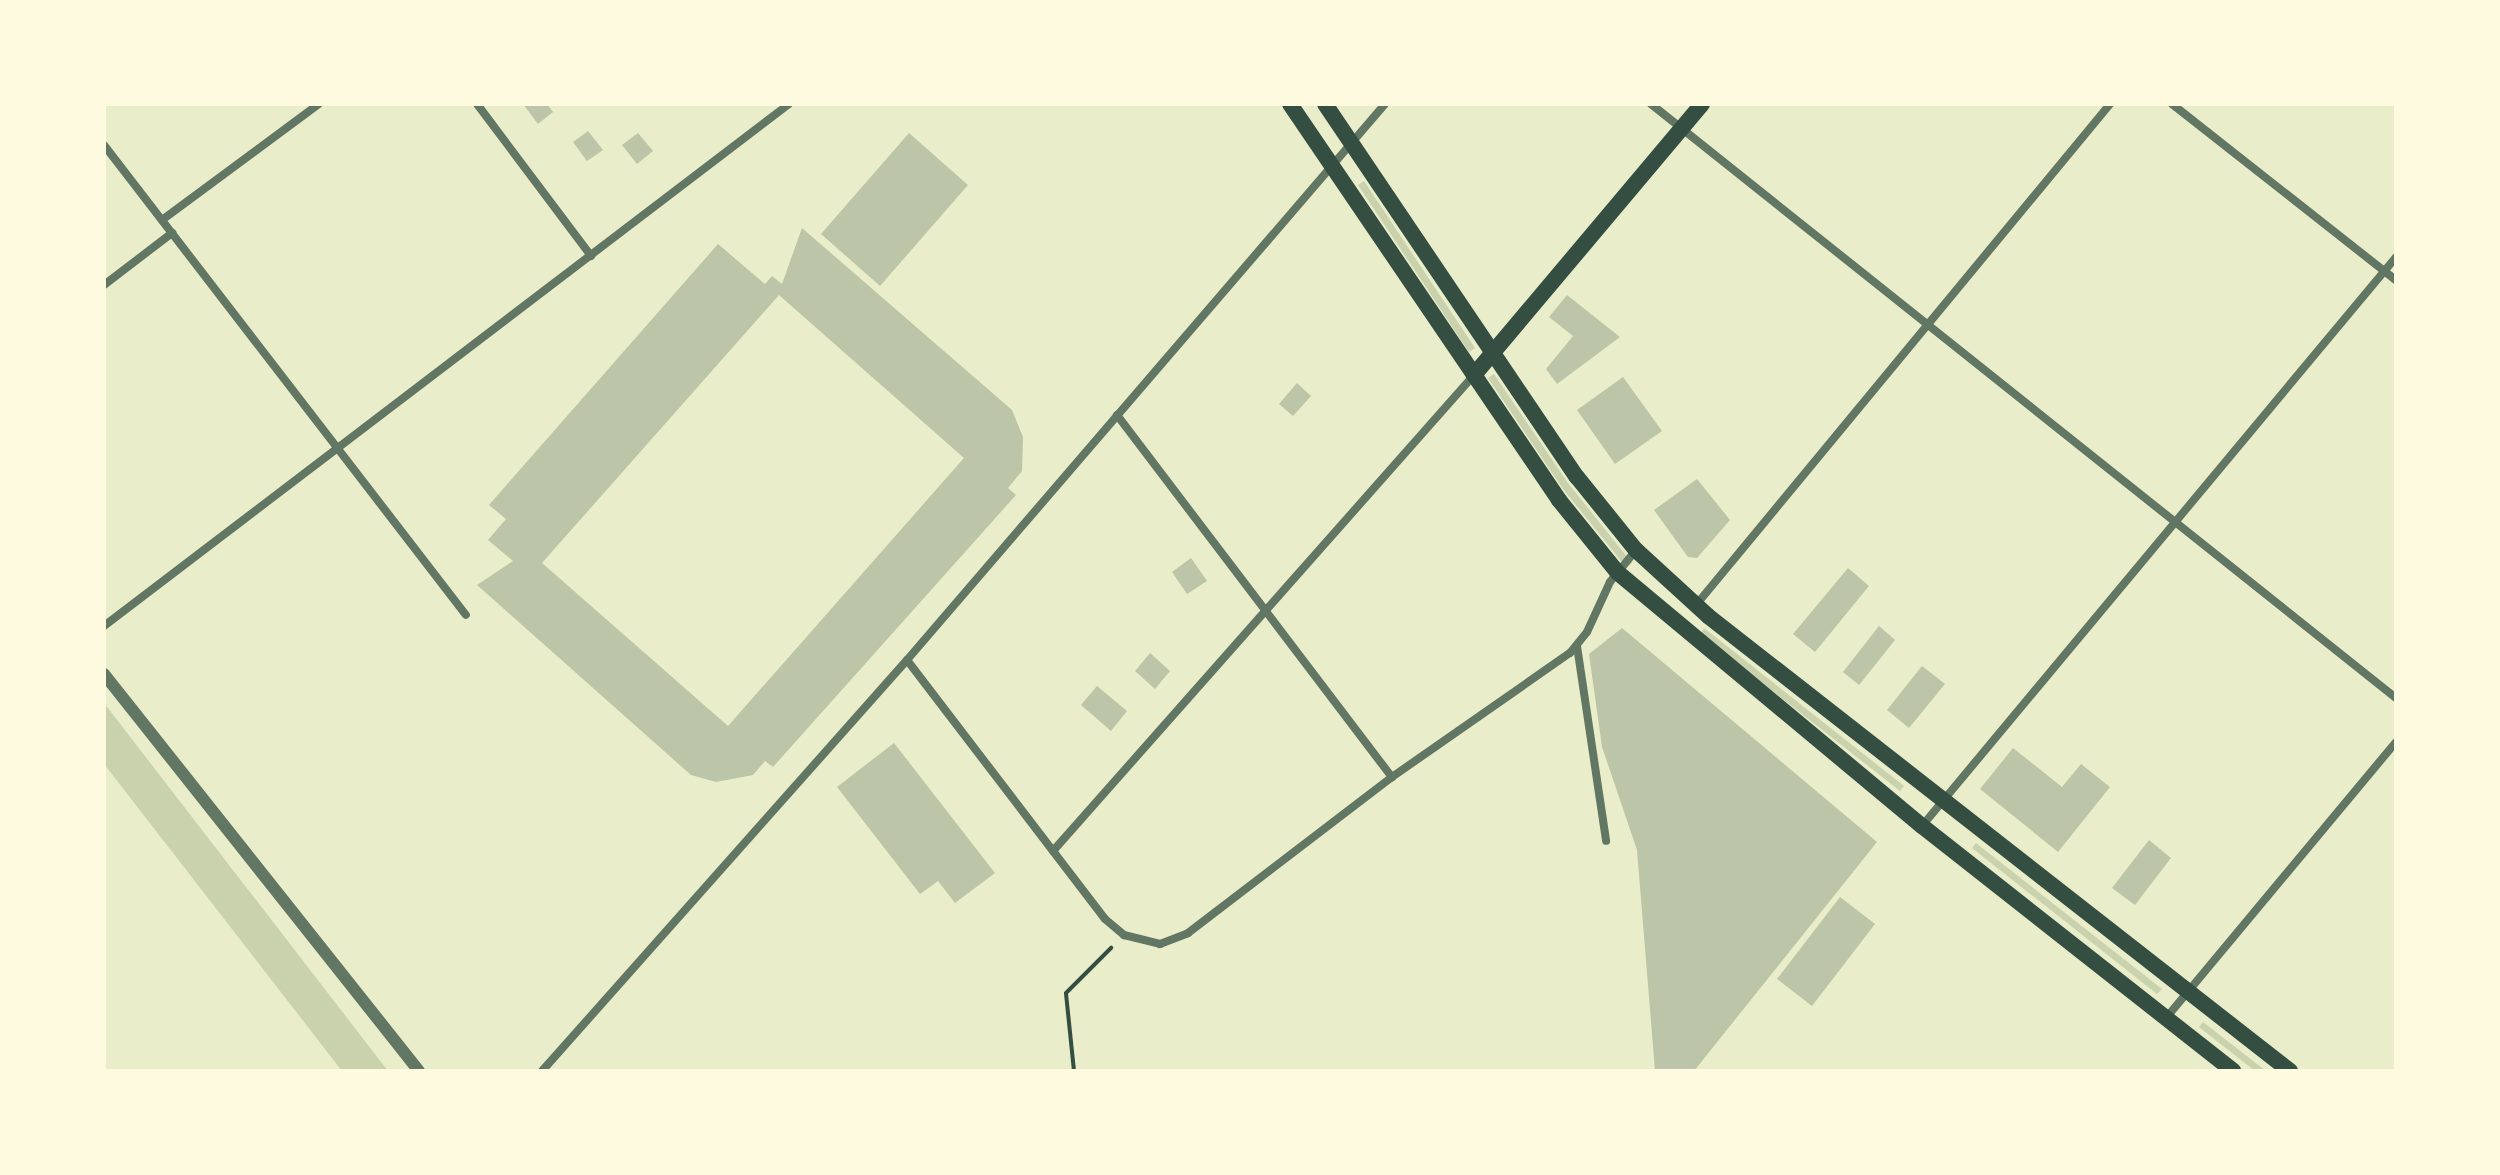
<!DOCTYPE html>
<html>
<head>
<meta charset="utf-8">
<style>
  body { margin:0 }
  #map { position:relative; width:2500px; height:1175px; overflow:hidden; background:#e9edc9; font-family:"Zilla Slab",serif }
  div>[style] { position:absolute }
  [style*='--x'] { left:calc(var(--x)*1px); top:calc(var(--y)*1px); width:calc(var(--w)*1px); rotate:calc(var(--a)*1deg) }
  .green>* { inset:0; background:#cad2ad }
  .building>* { inset:0; background:#bcc5a7 }
  .path>* { height:4px; margin:-2px; padding:0 2px; transform-origin:2px; border-radius:2px; background:#344e41 }
  .minor>* { height:8px; margin:-4px; padding:0 4px; transform-origin:4px; border-radius:4px; background:#617663 }
  .tertiary>* { height:12px; margin:-6px; padding:0 6px; transform-origin:6px; border-radius:6px; background:#617663 }
  .primary>* { height:16px; margin:-8px; padding:0 8px; transform-origin:8px; border-radius:8px; background:#344e41 }
  span { translate:-50% -50%; white-space:nowrap; text-align:center; line-height:1.15; -webkit-text-stroke:6px #fefae0; paint-order:stroke }
  .frame { position:absolute; inset:0; border:106px solid #fefae0; pointer-events:none }
</style>
</head>
<body>
<div id="map">
  <div class="green">
    <div style="clip-path:polygon(1364px 181px,1475px 348px,1469px 352px,1358px 185px)"></div>
    <div style="clip-path:polygon(1494px 374px,1568px 483px,1632px 563px,1626px 567px,1563px 489px,1488px 378px)"></div>
    <div style="clip-path:polygon(1704px 628px,1904px 786px,1900px 791px,1700px 634px)"></div>
    <div style="clip-path:polygon(104px 703px,388px 1071px,342px 1071px,104px 764px)"></div>
    <div style="clip-path:polygon(1976px 843px,2162px 989px,2157px 994px,1972px 848px)"></div>
    <div style="clip-path:polygon(2203px 1022px,2266px 1071px,2255px 1071px,2199px 1027px)"></div>
  </div>
  <div class="building">
    <div style="clip-path:polygon(523px 104px,547px 104px,553px 112px,538px 124px)"></div>
    <div style="clip-path:polygon(588px 131px,603px 150px,587px 161px,573px 142px)"></div>
    <div style="clip-path:polygon(638px 133px,653px 151px,637px 164px,622px 145px)"></div>
    <div style="clip-path:polygon(909px 133px,968px 185px,880px 286px,821px 234px)"></div>
    <div style="clip-path:polygon(evenodd,802px 228px,1012px 410px,1023px 437px,1022px 471px,1008px 488px,1016px 495px,773px 767px,765px 761px,753px 775px,716px 782px,691px 775px,477px 585px,513px 561px,488px 540px,506px 519px,489px 505px,718px 244px,765px 284px,772px 276px,782px 284px,802px 228px,779px 295px,964px 458px,728px 726px,542px 563px,779px 295px)"></div>
    <div style="clip-path:polygon(1567px 295px,1620px 337px,1557px 384px,1546px 369px,1573px 336px,1549px 317px)"></div>
    <div style="clip-path:polygon(1623px 377px,1662px 431px,1615px 464px,1577px 410px)"></div>
    <div style="clip-path:polygon(1297px 383px,1311px 396px,1293px 416px,1279px 404px)"></div>
    <div style="clip-path:polygon(1697px 479px,1730px 520px,1697px 558px,1688px 557px,1654px 510px)"></div>
    <div style="clip-path:polygon(1191px 558px,1207px 581px,1187px 594px,1172px 572px)"></div>
    <div style="clip-path:polygon(1848px 568px,1869px 586px,1815px 652px,1793px 634px)"></div>
    <div style="clip-path:polygon(1879px 626px,1895px 640px,1859px 685px,1843px 672px)"></div>
    <div style="clip-path:polygon(1622px 628px,1877px 842px,1694px 1071px,1655px 1071px,1637px 850px,1602px 747px,1589px 654px)"></div>
    <div style="clip-path:polygon(1150px 653px,1170px 671px,1155px 689px,1135px 671px)"></div>
    <div style="clip-path:polygon(1922px 666px,1945px 684px,1909px 728px,1887px 710px)"></div>
    <div style="clip-path:polygon(1097px 686px,1127px 711px,1111px 731px,1081px 705px)"></div>
    <div style="clip-path:polygon(894px 743px,995px 873px,955px 903px,938px 881px,920px 894px,837px 787px)"></div>
    <div style="clip-path:polygon(2013px 748px,2062px 787px,2081px 764px,2110px 787px,2058px 852px,1980px 789px)"></div>
    <div style="clip-path:polygon(2149px 840px,2171px 858px,2135px 905px,2112px 888px)"></div>
    <div style="clip-path:polygon(1840px 897px,1875px 924px,1812px 1006px,1777px 979px)"></div>
  </div>
  <div class="path">
    <div style="--x:1074;--y:1071;--w:78;--a:-95.9"></div>
    <div style="--x:1066;--y:993;--w:64;--a:-45"></div>
  </div>
  <div class="minor">
    <div style="--x:477;--y:104;--w:190;--a:53.1"></div>
    <div style="--x:1651;--y:104;--w:953;--a:38.57"></div>
    <div style="--x:2172;--y:104;--w:285;--a:38.2"></div>
    <div style="--x:104;--y:145;--w:593;--a:52.4"></div>
    <div style="--x:162;--y:220;--w:195;--a:-36.5"></div>
    <div style="--x:104;--y:285;--w:86;--a:-37.4"></div>
    <div style="--x:1117;--y:415;--w:455;--a:52.8"></div>
    <div style="--x:1696;--y:605;--w:650;--a:-50.43"></div>
    <div style="--x:104;--y:626;--w:861;--a:-37.31"></div>
    <div style="--x:1577;--y:646;--w:197;--a:81.5"></div>
    <div style="--x:907;--y:660;--w:326;--a:52.6"></div>
    <div style="--x:1105;--y:919;--w:25;--a:40"></div>
    <div style="--x:1124;--y:935;--w:37;--a:14"></div>
    <div style="--x:1160;--y:944;--w:30;--a:-21"></div>
    <div style="--x:1188;--y:933;--w:257;--a:-37.4"></div>
    <div style="--x:1392;--y:777;--w:217;--a:-34.9"></div>
    <div style="--x:1570;--y:653;--w:27;--a:-51"></div>
    <div style="--x:1587;--y:632;--w:55;--a:-65.3"></div>
    <div style="--x:1610;--y:582;--w:41;--a:-50.9"></div>
    <div style="--x:1922;--y:826;--w:741;--a:-50.2"></div>
    <div style="--x:1053;--y:851;--w:635;--a:-48.51"></div>
    <div style="--x:2166;--y:1018;--w:359;--a:-50.2"></div>
    <div style="--x:542;--y:1071;--w:550;--a:-48.39"></div>
    <div style="--x:907;--y:660;--w:733;--a:-49.31"></div>
  </div>
  <div class="tertiary">
    <div style="--x:104;--y:674;--w:507;--a:51.57"></div>
  </div>
  <div class="primary">
    <div style="--x:1290;--y:104;--w:479;--a:55.8"></div>
    <div style="--x:1559;--y:500;--w:92;--a:51.1"></div>
    <div style="--x:1617;--y:572;--w:397;--a:39.8"></div>
    <div style="--x:1922;--y:826;--w:396;--a:38.2"></div>
    <div style="--x:1325;--y:104;--w:450;--a:56"></div>
    <div style="--x:1577;--y:477;--w:94;--a:51.1"></div>
    <div style="--x:1636;--y:550;--w:98;--a:42.5"></div>
    <div style="--x:1708;--y:616;--w:739;--a:38.02"></div>
    <div style="--x:1474;--y:375;--w:354;--a:-49.9"></div>
  </div>
  <div class="frame"></div>
</div>
</body>
</html>
